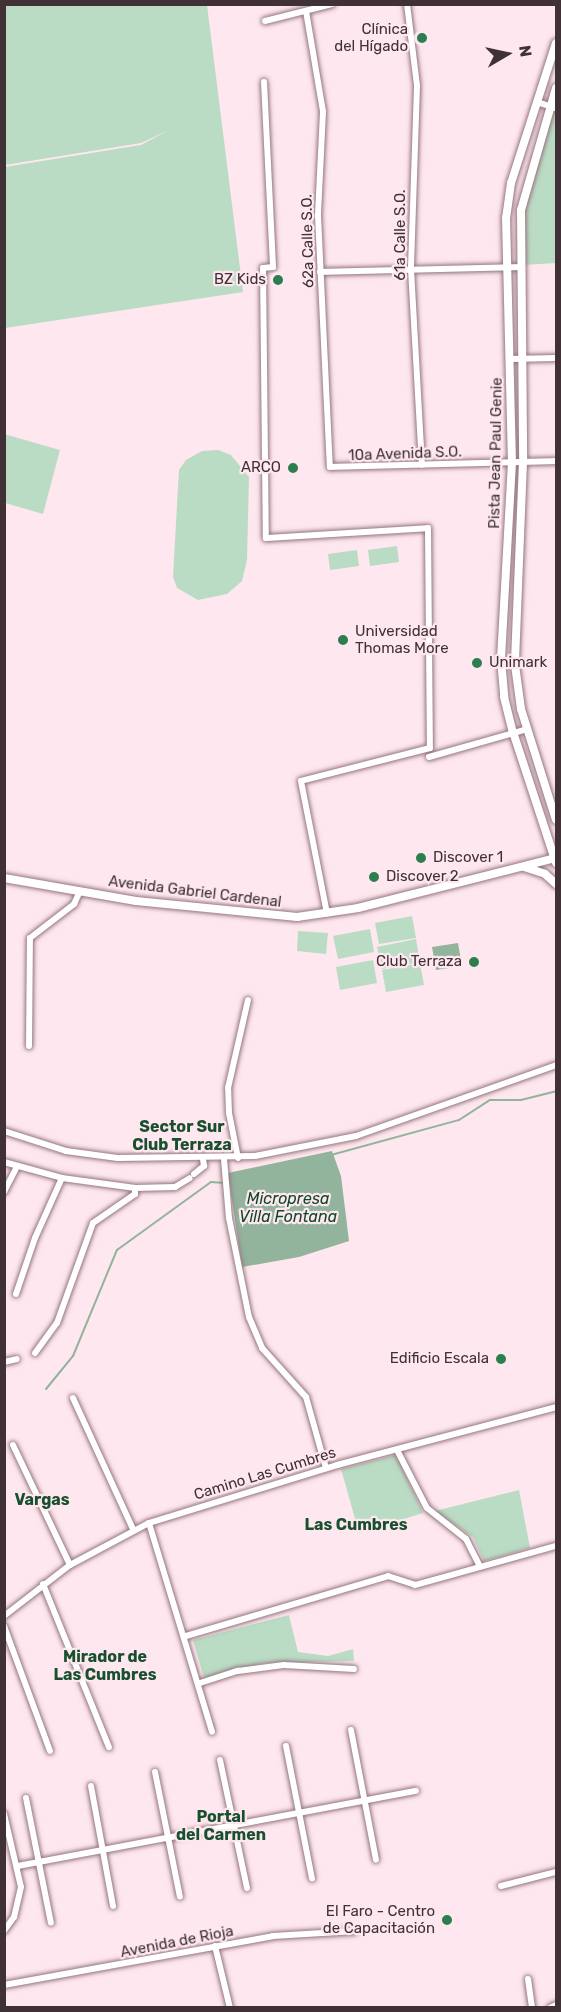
<!DOCTYPE html>
<html>
<head>
<meta charset="utf-8">
<style>
  body { margin:0 }
  #map { position:relative; width:561px; height:2012px; overflow:hidden; background:#fee7ee; font-family:Rubik,sans-serif }
  div>[style] { position:absolute }
  [style*='--x'] { left:calc(var(--x)*1px); top:calc(var(--y)*1px); width:calc(var(--w)*1px); rotate:calc(var(--a)*1deg) }
  .green>* { inset:0; background:#badcc4 }
  .water>* { inset:0; background:#92b39c }
  .stream>* { height:2px; margin:-1px; padding:0 1px; transform-origin:1px; border-radius:1px; background:#92b39c }
  .roads { filter:drop-shadow(0 0 2px #95757f) drop-shadow(0 0 2px #95757f) }
  .street>* { height:6px; margin:-3px; padding:0 3px; transform-origin:3px; border-radius:3px; background:#fff }
  .secondary>* { height:8px; margin:-4px; padding:0 4px; transform-origin:4px; border-radius:4px; background:#fff }
  .dots>* { width:16px; height:16px; translate:-50% -50%; box-sizing:border-box; border:3px solid #fee7ee; border-radius:50% }
  span { translate:-50% -50%; white-space:nowrap; text-align:center; line-height:1.15; -webkit-text-stroke:4.5px #fee7ee; paint-order:stroke }
  .poi-label { font-size:15px; color:#3f3136 }
  .right { translate:-100% -50%; text-align:right }
  .left { translate:0 -50%; text-align:left }
  .street-label { font-size:15px; color:#3f3136 }
  .neighbourhood-label { font-size:16px; color:#174f2f; font-weight:700 }
  .water-label { font-size:16px; color:#0e4829; font-style:italic }
  .frame { position:absolute; inset:0; border:6px solid #3f3136; pointer-events:none }
  .north { position:absolute; left:477px; top:24px; width:60px; height:60px; -webkit-text-stroke:4px #fee7ee; paint-order:stroke; rotate:81deg; font-size:16px; font-weight:700; line-height:24px; text-align:center; color:#3f3136 }
  .north::after { content:''; display:block; margin:auto; width:21px; height:27px; background:#3f3136; clip-path:polygon(50% 0,100% 100%,50% 72%,0 100%) }
</style>
</head>
<body>
<div id="map">
  <div class="green">
    <div style="clip-path:polygon(5px 4px,207px 5px,243px 292px,5px 328px,5px 167px,141px 145px,169px 130px,141px 143px,5px 165px)"></div>
    <div style="clip-path:polygon(552px 110px,556px 112px,556px 263px,523px 265px,523px 210px)"></div>
    <div style="clip-path:polygon(4px 434px,60px 450px,43px 514px,5px 503px)"></div>
    <div style="clip-path:polygon(218px 450px,231px 455px,249px 477px,247px 560px,242px 581px,227px 594px,198px 600px,177px 588px,173px 577px,179px 470px,186px 460px,202px 451px)"></div>
    <div style="clip-path:polygon(397px 546px,399px 562px,370px 566px,368px 550px)"></div>
    <div style="clip-path:polygon(357px 550px,359px 566px,330px 570px,328px 554px)"></div>
    <div style="clip-path:polygon(412px 916px,416px 938px,379px 944px,375px 923px)"></div>
    <div style="clip-path:polygon(370px 929px,374px 952px,338px 959px,333px 936px)"></div>
    <div style="clip-path:polygon(298px 931px,328px 933px,326px 954px,297px 951px)"></div>
    <div style="clip-path:polygon(416px 939px,420px 962px,382px 969px,377px 947px)"></div>
    <div style="clip-path:polygon(373px 960px,377px 983px,340px 990px,336px 967px)"></div>
    <div style="clip-path:polygon(420px 963px,424px 985px,386px 992px,382px 970px)"></div>
    <div style="clip-path:polygon(396px 1455px,423px 1513px,359px 1533px,341px 1469px)"></div>
    <div style="clip-path:polygon(519px 1490px,530px 1548px,484px 1561px,473px 1537px,435px 1511px)"></div>
    <div style="clip-path:polygon(289px 1615px,298px 1652px,328px 1656px,353px 1649px,354px 1661px,264px 1663px,204px 1678px,193px 1640px)"></div>
  </div>
  <div class="water">
    <div style="clip-path:polygon(458px 943px,462px 966px,436px 970px,432px 947px)"></div>
    <div style="clip-path:polygon(332px 1151px,341px 1176px,349px 1241px,299px 1257px,242px 1267px,228px 1173px)"></div>
  </div>
  <div class="stream">
    <div style="--x:331;--y:1155;--w:133;--a:-15.3"></div>
    <div style="--x:459;--y:1120;--w:37;--a:-33"></div>
    <div style="--x:490;--y:1100;--w:31;--a:0"></div>
    <div style="--x:521;--y:1100;--w:36;--a:-14"></div>
    <div style="--x:46;--y:1389;--w:43;--a:-50.7"></div>
    <div style="--x:73;--y:1356;--w:115;--a:-67.5"></div>
    <div style="--x:117;--y:1250;--w:116;--a:-35.9"></div>
    <div style="--x:211;--y:1182;--w:14;--a:4"></div>
  </div>
  <div class="roads">
    <div class="street">
      <div style="--x:407;--y:4;--w:83;--a:83"></div>
      <div style="--x:417;--y:86;--w:183;--a:91.9"></div>
      <div style="--x:411;--y:269;--w:196;--a:86.8"></div>
      <div style="--x:306;--y:11;--w:102;--a:80.4"></div>
      <div style="--x:323;--y:112;--w:104;--a:92.8"></div>
      <div style="--x:318;--y:216;--w:251;--a:87.3"></div>
      <div style="--x:330;--y:467;--w:226;--a:-1.5"></div>
      <div style="--x:265;--y:21;--w:69;--a:-14.2"></div>
      <div style="--x:264;--y:82;--w:185;--a:87.2"></div>
      <div style="--x:273;--y:267;--w:10;--a:174"></div>
      <div style="--x:263;--y:268;--w:270;--a:89.4"></div>
      <div style="--x:266;--y:538;--w:162;--a:-3.5"></div>
      <div style="--x:428;--y:528;--w:220;--a:89.5"></div>
      <div style="--x:430;--y:748;--w:133;--a:165.7"></div>
      <div style="--x:301;--y:781;--w:135;--a:78.9"></div>
      <div style="--x:537;--y:102;--w:20;--a:18"></div>
      <div style="--x:320;--y:272;--w:200;--a:-1.4"></div>
      <div style="--x:510;--y:359;--w:46;--a:-1.2"></div>
      <div style="--x:429;--y:757;--w:102;--a:-15.9"></div>
      <div style="--x:29;--y:1046;--w:108;--a:-89.5"></div>
      <div style="--x:30;--y:938;--w:56;--a:-37.7"></div>
      <div style="--x:74;--y:904;--w:14;--a:-65"></div>
      <div style="--x:4;--y:1131;--w:65;--a:17.9"></div>
      <div style="--x:66;--y:1151;--w:52;--a:7.7"></div>
      <div style="--x:118;--y:1158;--w:137;--a:-0.8"></div>
      <div style="--x:255;--y:1156;--w:103;--a:-11.2"></div>
      <div style="--x:356;--y:1136;--w:212;--a:-19.5"></div>
      <div style="--x:238;--y:1158;--w:46;--a:-101.3"></div>
      <div style="--x:229;--y:1113;--w:25;--a:-92"></div>
      <div style="--x:228;--y:1088;--w:90;--a:-77.2"></div>
      <div style="--x:224;--y:1159;--w:59;--a:85.2"></div>
      <div style="--x:229;--y:1218;--w:101;--a:78.6"></div>
      <div style="--x:249;--y:1317;--w:34;--a:67"></div>
      <div style="--x:262;--y:1348;--w:66;--a:48.1"></div>
      <div style="--x:306;--y:1397;--w:74;--a:74.3"></div>
      <div style="--x:4;--y:1162;--w:60;--a:15.4"></div>
      <div style="--x:62;--y:1178;--w:74;--a:7.8"></div>
      <div style="--x:194;--y:1174;--w:13;--a:-39"></div>
      <div style="--x:204;--y:1166;--w:7;--a:-98"></div>
      <div style="--x:4;--y:1192;--w:29;--a:-63"></div>
      <div style="--x:16;--y:1294;--w:59;--a:-71.3"></div>
      <div style="--x:35;--y:1238;--w:66;--a:-65.8"></div>
      <div style="--x:35;--y:1353;--w:37;--a:-54"></div>
      <div style="--x:57;--y:1323;--w:106;--a:-70.2"></div>
      <div style="--x:93;--y:1223;--w:51;--a:-34.6"></div>
      <div style="--x:135;--y:1194;--w:6;--a:-90"></div>
      <div style="--x:135;--y:1188;--w:40;--a:-1.4"></div>
      <div style="--x:175;--y:1187;--w:17;--a:-31"></div>
      <div style="--x:4;--y:1362;--w:13;--a:-13"></div>
      <div style="--x:73;--y:1398;--w:144;--a:65.4"></div>
      <div style="--x:13;--y:1445;--w:133;--a:64.6"></div>
      <div style="--x:397;--y:1450;--w:65;--a:62.7"></div>
      <div style="--x:427;--y:1508;--w:50;--a:38.5"></div>
      <div style="--x:466;--y:1539;--w:31;--a:63"></div>
      <div style="--x:149;--y:1523;--w:218;--a:73.2"></div>
      <div style="--x:43;--y:1584;--w:176;--a:68"></div>
      <div style="--x:4;--y:1616;--w:83;--a:-37.7"></div>
      <div style="--x:70;--y:1565;--w:89;--a:-28"></div>
      <div style="--x:149;--y:1523;--w:197;--a:-17.1"></div>
      <div style="--x:337;--y:1465;--w:227;--a:-14.8"></div>
      <div style="--x:4;--y:1626;--w:133;--a:69.8"></div>
      <div style="--x:186;--y:1636;--w:211;--a:-16.5"></div>
      <div style="--x:388;--y:1576;--w:28;--a:18"></div>
      <div style="--x:415;--y:1585;--w:146;--a:-15.5"></div>
      <div style="--x:200;--y:1683;--w:40;--a:-18"></div>
      <div style="--x:238;--y:1671;--w:46;--a:-7.4"></div>
      <div style="--x:284;--y:1665;--w:70;--a:3.3"></div>
      <div style="--x:351;--y:1730;--w:132;--a:79.1"></div>
      <div style="--x:286;--y:1746;--w:135;--a:78.9"></div>
      <div style="--x:220;--y:1760;--w:131;--a:78.1"></div>
      <div style="--x:155;--y:1772;--w:127;--a:78.7"></div>
      <div style="--x:91;--y:1786;--w:122;--a:79.6"></div>
      <div style="--x:26;--y:1798;--w:127;--a:78.7"></div>
      <div style="--x:4;--y:1814;--w:75;--a:76.9"></div>
      <div style="--x:21;--y:1887;--w:31;--a:103"></div>
      <div style="--x:14;--y:1917;--w:17;--a:126"></div>
      <div style="--x:18;--y:1866;--w:405;--a:-10.7"></div>
      <div style="--x:501;--y:1886;--w:57;--a:-14.3"></div>
      <div style="--x:215;--y:1946;--w:64;--a:76.4"></div>
      <div style="--x:528;--y:1979;--w:29;--a:82"></div>
      <div style="--x:4;--y:1985;--w:273;--a:-10.3"></div>
      <div style="--x:273;--y:1936;--w:82;--a:-3.5"></div>
      <div style="--x:550;--y:2008;--w:7;--a:-27"></div>
    </div>
    <div class="secondary">
      <div style="--x:556;--y:43;--w:147;--a:107.8"></div>
      <div style="--x:511;--y:183;--w:35;--a:98"></div>
      <div style="--x:506;--y:218;--w:244;--a:88.6"></div>
      <div style="--x:512;--y:462;--w:197;--a:93.2"></div>
      <div style="--x:501;--y:659;--w:38;--a:85"></div>
      <div style="--x:504;--y:697;--w:36;--a:76"></div>
      <div style="--x:513;--y:732;--w:138;--a:71.8"></div>
      <div style="--x:556;--y:88;--w:127;--a:106"></div>
      <div style="--x:521;--y:210;--w:252;--a:89.5"></div>
      <div style="--x:523;--y:462;--w:203;--a:92.3"></div>
      <div style="--x:515;--y:665;--w:44;--a:82.2"></div>
      <div style="--x:521;--y:709;--w:116;--a:72.5"></div>
      <div style="--x:524;--y:867;--w:22;--a:18"></div>
      <div style="--x:545;--y:874;--w:15;--a:42"></div>
      <div style="--x:4;--y:878;--w:134;--a:9.9"></div>
      <div style="--x:136;--y:901;--w:162;--a:5.7"></div>
      <div style="--x:297;--y:917;--w:62;--a:-8.4"></div>
      <div style="--x:358;--y:908;--w:204;--a:-14.2"></div>
    </div>
  </div>
  <div class="dots">
    <div style="left:422px;top:38px;background:#2d7e4f"></div>
    <div style="left:278px;top:280px;background:#2d7e4f"></div>
    <div style="left:293px;top:468px;background:#2d7e4f"></div>
    <div style="left:343px;top:640px;background:#2d7e4f"></div>
    <div style="left:477px;top:663px;background:#2d7e4f"></div>
    <div style="left:421px;top:858px;background:#2d7e4f"></div>
    <div style="left:374px;top:877px;background:#2d7e4f"></div>
    <div style="left:474px;top:962px;background:#2d7e4f"></div>
    <div style="left:501px;top:1359px;background:#2d7e4f"></div>
    <div style="left:447px;top:1920px;background:#2d7e4f"></div>
  </div>
  <div class="poi-label">
    <span class="right" style="left:408px;top:38px">Clínica<br>del Hígado</span>
    <span class="right" style="left:266px;top:280px">BZ Kids</span>
    <span class="right" style="left:281px;top:468px">ARCO</span>
    <span class="left" style="left:355px;top:640px">Universidad<br>Thomas More</span>
    <span class="left" style="left:489px;top:663px">Unimark</span>
    <span class="left" style="left:433px;top:858px">Discover 1</span>
    <span class="left" style="left:386px;top:877px">Discover 2</span>
    <span class="right" style="left:462px;top:962px">Club Terraza</span>
    <span class="right" style="left:489px;top:1359px">Edificio Escala</span>
    <span class="right" style="left:435px;top:1920px">El Faro - Centro<br>de Capacitación</span>
  </div>
  <div class="street-label">
    <span style="left:401px;top:235px;rotate:-90deg">61a Calle S.O.</span>
    <span style="left:308px;top:241px;rotate:-91deg">62a Calle S.O.</span>
    <span style="left:496px;top:453px;rotate:-89deg">Pista Jean Paul Genie</span>
    <span style="left:405px;top:454px;rotate:-2deg">10a Avenida S.O.</span>
    <span style="left:195px;top:892px;rotate:7deg">Avenida Gabriel Cardenal</span>
    <span style="left:265px;top:1474px;rotate:-17deg">Camino Las Cumbres</span>
    <span style="left:177px;top:1942px;rotate:-11deg">Avenida de Rioja</span>
  </div>
  <div class="neighbourhood-label">
    <span style="left:182px;top:1136px">Sector Sur<br>Club Terraza</span>
    <span style="left:42px;top:1500px">Vargas</span>
    <span style="left:356px;top:1525px">Las Cumbres</span>
    <span style="left:105px;top:1666px">Mirador de<br>Las Cumbres</span>
    <span style="left:221px;top:1826px">Portal<br>del Carmen</span>
  </div>
  <div class="water-label">
    <span style="left:288px;top:1208px">Micropresa<br>Villa Fontana</span>
  </div>
  <div class="frame"></div>
  <div class="north">N</div>
</div>
</body>
</html>
